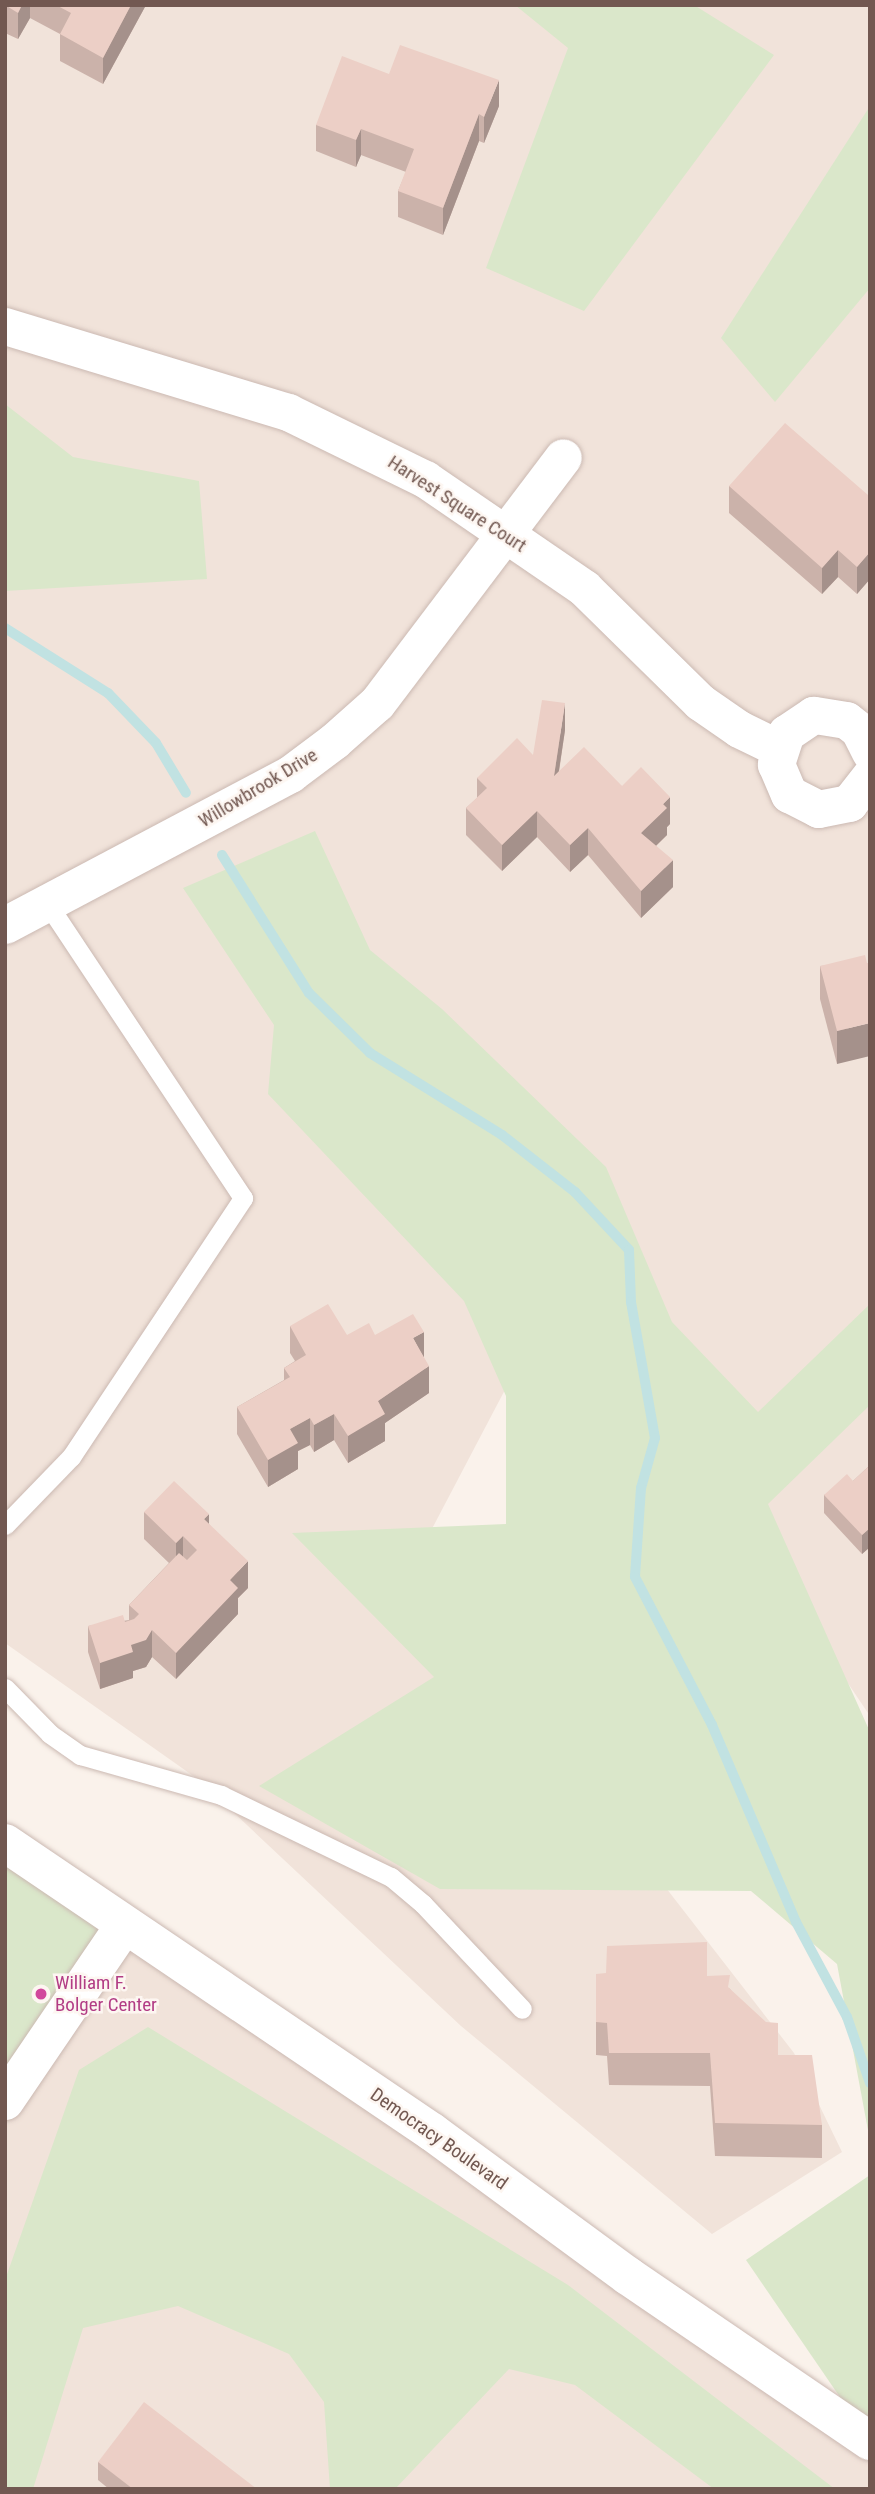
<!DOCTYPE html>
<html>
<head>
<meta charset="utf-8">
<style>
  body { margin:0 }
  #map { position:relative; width:875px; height:2494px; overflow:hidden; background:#faf2eb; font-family:"Roboto Condensed",sans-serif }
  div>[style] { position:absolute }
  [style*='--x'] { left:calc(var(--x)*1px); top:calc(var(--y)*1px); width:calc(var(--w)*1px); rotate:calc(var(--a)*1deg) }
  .residential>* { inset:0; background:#f1e3da }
  .green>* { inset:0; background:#dae7ca }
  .stream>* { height:10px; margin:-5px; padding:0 5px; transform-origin:5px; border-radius:5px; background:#c1e2e2 }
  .roads { filter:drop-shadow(0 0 2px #cbb9b2) drop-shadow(0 0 2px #cbb9b2) }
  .lane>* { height:19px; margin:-9.5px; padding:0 9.5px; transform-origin:9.5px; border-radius:9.5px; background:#fff }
  .street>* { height:37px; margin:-18.5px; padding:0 18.5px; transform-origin:18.5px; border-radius:18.5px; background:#fff }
  .secondary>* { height:38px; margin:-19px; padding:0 19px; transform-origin:19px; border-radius:19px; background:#fff }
  .wall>* { inset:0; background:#cbb2aa }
  .shaded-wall>* { inset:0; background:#a5918b }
  .building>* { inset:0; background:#eccfc6 }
  .dots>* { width:19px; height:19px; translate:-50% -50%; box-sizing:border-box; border:4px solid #fdf6f1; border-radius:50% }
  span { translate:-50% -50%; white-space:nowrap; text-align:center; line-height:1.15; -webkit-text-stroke:5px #fdf6f1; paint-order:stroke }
  .street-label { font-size:19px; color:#725851 }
  .hotel-label { font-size:19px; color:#b23c85 }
  .left { translate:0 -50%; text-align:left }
  .frame { position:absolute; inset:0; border:7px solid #725851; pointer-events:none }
</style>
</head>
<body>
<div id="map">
  <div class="residential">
    <div style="clip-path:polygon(5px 5px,870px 5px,870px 1716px,569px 1268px,414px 1563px,794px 2053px,842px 2152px,712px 2234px,461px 2026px,199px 1780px,5px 1643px)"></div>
    <div style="clip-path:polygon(124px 1926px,870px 2441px,870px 2489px,5px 2489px,5px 2101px)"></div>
  </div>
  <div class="green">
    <div style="clip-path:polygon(515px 5px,694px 5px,774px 55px,584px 311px,486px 268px,568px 48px)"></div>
    <div style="clip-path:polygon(870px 106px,870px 288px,775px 402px,721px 338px)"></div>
    <div style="clip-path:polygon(5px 404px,73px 457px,199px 481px,207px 579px,5px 591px)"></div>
    <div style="clip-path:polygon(315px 831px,370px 950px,442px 1009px,606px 1167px,672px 1322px,758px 1412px,870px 1304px,870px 1405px,768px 1504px,870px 1732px,870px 2141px,837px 1964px,751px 1891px,440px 1889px,259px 1786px,434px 1677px,292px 1533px,506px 1524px,506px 1396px,464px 1301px,268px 1094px,274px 1025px,183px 888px)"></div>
    <div style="clip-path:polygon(5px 1842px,124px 1926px,5px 2107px)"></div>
    <div style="clip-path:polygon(148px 2027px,568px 2285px,835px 2489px,714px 2489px,575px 2385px,509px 2369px,395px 2489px,330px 2489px,324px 2402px,289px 2354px,178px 2306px,83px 2328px,33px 2489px,5px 2489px,5px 2280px,79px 2070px)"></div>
    <div style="clip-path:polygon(870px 2175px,870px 2441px,746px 2260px)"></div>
  </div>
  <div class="stream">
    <div style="--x:5;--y:628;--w:122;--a:32.3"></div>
    <div style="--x:108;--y:693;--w:69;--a:46.2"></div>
    <div style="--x:156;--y:743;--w:58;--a:59"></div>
    <div style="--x:222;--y:855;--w:163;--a:57.8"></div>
    <div style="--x:309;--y:993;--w:86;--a:44.5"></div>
    <div style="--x:370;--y:1053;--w:155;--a:31.8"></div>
    <div style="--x:502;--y:1135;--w:93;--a:38"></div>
    <div style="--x:575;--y:1192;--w:79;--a:47"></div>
    <div style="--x:629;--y:1250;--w:52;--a:87.8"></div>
    <div style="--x:631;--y:1302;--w:138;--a:80"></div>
    <div style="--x:655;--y:1438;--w:52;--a:105.6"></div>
    <div style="--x:641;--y:1488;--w:89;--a:93.9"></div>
    <div style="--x:635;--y:1577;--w:167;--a:62.5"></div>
    <div style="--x:712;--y:1725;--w:214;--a:66.9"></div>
    <div style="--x:796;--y:1922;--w:108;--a:61.8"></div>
    <div style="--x:847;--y:2017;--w:70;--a:70.8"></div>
  </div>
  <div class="roads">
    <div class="lane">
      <div style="--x:5;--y:1525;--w:95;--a:-45.9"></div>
      <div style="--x:71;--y:1457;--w:311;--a:-56.4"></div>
      <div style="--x:243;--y:1198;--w:356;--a:-123.6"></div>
      <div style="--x:5;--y:1688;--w:64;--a:45.6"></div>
      <div style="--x:50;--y:1734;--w:37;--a:35"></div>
      <div style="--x:80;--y:1755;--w:147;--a:15.8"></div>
      <div style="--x:221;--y:1795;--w:189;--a:25.8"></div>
      <div style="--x:391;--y:1877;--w:42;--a:40.2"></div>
      <div style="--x:423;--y:1904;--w:144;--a:46.7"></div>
    </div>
    <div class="street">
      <div style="--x:5;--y:326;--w:296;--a:16.9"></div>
      <div style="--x:288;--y:412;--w:153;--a:26.1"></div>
      <div style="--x:425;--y:479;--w:193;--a:34.4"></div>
      <div style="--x:584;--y:588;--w:163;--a:44.5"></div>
      <div style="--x:700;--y:702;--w:47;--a:34.7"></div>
      <div style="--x:739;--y:729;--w:43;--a:26"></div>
      <div style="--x:870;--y:752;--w:25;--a:-117"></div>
      <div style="--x:859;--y:730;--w:16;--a:-142"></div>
      <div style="--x:846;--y:720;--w:33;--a:-171"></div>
      <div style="--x:813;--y:715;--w:32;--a:146"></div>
      <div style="--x:786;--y:733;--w:33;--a:108"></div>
      <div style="--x:776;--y:764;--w:33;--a:67"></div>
      <div style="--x:789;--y:794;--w:33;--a:27"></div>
      <div style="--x:818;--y:809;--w:32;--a:-11"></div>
      <div style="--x:849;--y:803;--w:34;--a:-52"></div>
      <div style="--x:5;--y:925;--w:323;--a:-27.9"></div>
      <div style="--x:290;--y:774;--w:55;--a:-36.9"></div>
      <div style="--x:334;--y:741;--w:57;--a:-41.5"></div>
      <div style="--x:377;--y:703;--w:308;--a:-52.9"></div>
    </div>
    <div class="secondary">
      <div style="--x:5;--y:1843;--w:516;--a:34.09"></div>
      <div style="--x:432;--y:2132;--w:243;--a:36.3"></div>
      <div style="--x:628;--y:2276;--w:293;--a:34.3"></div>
      <div style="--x:5;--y:2101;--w:212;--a:-55.8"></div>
    </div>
  </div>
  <div class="wall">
    <div style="clip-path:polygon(5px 5px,146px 5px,103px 84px,60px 61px,60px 34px,30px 18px,18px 39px,5px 33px)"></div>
    <div style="clip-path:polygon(389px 74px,499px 106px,484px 143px,479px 141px,443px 235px,398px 217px,398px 191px,406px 172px,361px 155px,356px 167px,316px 151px,316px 125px)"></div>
    <div style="clip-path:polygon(729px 486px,868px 495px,870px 493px,870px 579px,857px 594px,838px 577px,822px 594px,729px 513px)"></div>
    <div style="clip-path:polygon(565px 730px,559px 772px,622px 786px,670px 824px,667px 827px,667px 835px,656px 846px,673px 887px,641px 918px,588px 855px,570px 872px,537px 837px,502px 871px,466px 835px,466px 808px,477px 798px,477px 778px,533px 755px)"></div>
    <div style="clip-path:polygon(867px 963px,837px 1064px,820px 999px,820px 966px)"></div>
    <div style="clip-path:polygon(290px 1326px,347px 1335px,375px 1335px,424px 1358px,429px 1393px,385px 1423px,385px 1441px,348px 1463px,334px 1440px,314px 1452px,310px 1445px,298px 1451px,298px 1469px,268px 1487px,237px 1434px,237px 1407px,284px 1380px,284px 1368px,295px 1361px,290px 1353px)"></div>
    <div style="clip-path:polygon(870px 1465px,870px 1547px,862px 1554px,824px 1513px,824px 1495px,853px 1481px)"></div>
    <div style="clip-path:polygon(144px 1512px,209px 1524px,248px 1588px,238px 1598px,238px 1614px,176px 1679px,152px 1657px,146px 1667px,133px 1671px,133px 1678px,100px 1689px,88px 1652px,88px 1626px,129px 1620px,129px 1605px,169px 1563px,144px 1539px)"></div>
    <div style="clip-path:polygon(596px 1974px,707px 1976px,730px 1989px,778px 2055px,822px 2125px,822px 2158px,715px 2156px,710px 2086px,609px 2085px,607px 2056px,596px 2055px)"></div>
    <div style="clip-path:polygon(98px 2462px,257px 2489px,109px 2489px,98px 2480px)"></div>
  </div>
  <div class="shaded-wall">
    <div style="clip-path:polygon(22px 5px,30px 5px,30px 18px,18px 39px,18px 13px)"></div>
    <div style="clip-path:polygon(131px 5px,146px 5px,103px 84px,103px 58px)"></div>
    <div style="clip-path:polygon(499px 80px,499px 106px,484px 143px,484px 117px)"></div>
    <div style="clip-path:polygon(479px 114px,479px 141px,443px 235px,443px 208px)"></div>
    <div style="clip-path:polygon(361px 129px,361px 155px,356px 167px,356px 140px)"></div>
    <div style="clip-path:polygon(838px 550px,838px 577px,822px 594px,822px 568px)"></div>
    <div style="clip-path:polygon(870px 552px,870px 579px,857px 594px,857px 567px)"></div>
    <div style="clip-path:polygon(565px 703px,565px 730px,554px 803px,554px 776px)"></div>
    <div style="clip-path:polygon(670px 797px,670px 824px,667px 827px,667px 835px,641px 860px,641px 833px,663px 804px)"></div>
    <div style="clip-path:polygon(537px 811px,537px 837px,502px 871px,502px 845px)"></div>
    <div style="clip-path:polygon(588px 828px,588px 855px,570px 872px,570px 845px)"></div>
    <div style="clip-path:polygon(673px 860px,673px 887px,641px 918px,641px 891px)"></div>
    <div style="clip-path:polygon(870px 1023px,870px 1056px,837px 1064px,837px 1031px)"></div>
    <div style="clip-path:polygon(424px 1332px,424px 1359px,413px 1338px)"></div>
    <div style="clip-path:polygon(429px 1366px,429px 1393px,385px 1423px,385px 1441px,348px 1463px,348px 1436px,378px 1401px)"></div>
    <div style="clip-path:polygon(334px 1414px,334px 1440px,314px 1452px,314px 1425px)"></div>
    <div style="clip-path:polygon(310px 1418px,310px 1445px,298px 1451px,298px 1469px,268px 1487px,268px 1460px,290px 1429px)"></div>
    <div style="clip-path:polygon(209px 1514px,209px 1540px,204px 1519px)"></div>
    <div style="clip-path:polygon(870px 1528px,870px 1547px,862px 1554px,862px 1535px)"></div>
    <div style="clip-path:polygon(183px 1536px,183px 1562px,176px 1570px,176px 1543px)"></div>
    <div style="clip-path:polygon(248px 1561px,248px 1588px,238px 1598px,238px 1614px,176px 1679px,176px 1653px,230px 1580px)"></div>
    <div style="clip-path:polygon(152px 1630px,152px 1657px,146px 1667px,133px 1671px,133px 1678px,100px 1689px,100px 1663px)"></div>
  </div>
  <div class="building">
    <div style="clip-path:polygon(5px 5px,22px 5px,18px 13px)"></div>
    <div style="clip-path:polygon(56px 5px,131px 5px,103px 58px,60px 34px,71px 13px)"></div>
    <div style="clip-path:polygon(400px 45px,499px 80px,484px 117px,479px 114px,443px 208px,398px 191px,414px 149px,361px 129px,356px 140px,316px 125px,342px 56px,389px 74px)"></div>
    <div style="clip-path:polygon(785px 423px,868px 495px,870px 493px,870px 552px,857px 567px,838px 550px,822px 568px,729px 486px)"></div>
    <div style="clip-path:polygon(542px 700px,565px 703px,554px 776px,584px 747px,622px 786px,641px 767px,670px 797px,663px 804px,667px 808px,641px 833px,673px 860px,641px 891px,588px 828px,570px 845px,537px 811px,502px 845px,466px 808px,487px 788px,477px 778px,517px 738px,533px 755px)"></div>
    <div style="clip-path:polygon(865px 955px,867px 963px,870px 963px,870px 1023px,837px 1031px,820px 966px)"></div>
    <div style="clip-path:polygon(328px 1304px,347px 1335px,369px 1323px,375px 1335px,413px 1314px,424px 1332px,413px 1338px,429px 1366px,378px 1401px,385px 1414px,348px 1436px,334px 1414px,314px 1425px,310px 1418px,290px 1429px,298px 1443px,268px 1460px,237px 1407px,290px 1377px,284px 1368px,306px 1355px,290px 1326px)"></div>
    <div style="clip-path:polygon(870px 1465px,870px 1528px,862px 1535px,824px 1495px,847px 1474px,853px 1481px)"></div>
    <div style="clip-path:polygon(174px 1481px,209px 1514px,204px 1519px,248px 1561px,230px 1580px,238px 1588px,176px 1653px,152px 1630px,146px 1640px,131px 1645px,133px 1652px,100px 1663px,88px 1626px,123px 1615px,125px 1622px,134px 1619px,139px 1614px,129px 1605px,179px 1553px,187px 1560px,197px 1550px,183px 1536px,176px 1543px,144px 1512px)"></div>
    <div style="clip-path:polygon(707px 1942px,707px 1976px,730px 1975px,728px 1987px,766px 2022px,778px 2023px,778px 2055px,812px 2055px,822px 2125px,715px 2123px,710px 2053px,609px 2053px,607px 2023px,596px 2022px,596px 1974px,606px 1973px,607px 1946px)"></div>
    <div style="clip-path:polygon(144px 2402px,257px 2489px,133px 2489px,98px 2462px)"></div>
  </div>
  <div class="dots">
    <div style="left:41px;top:1994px;background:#d1479c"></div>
  </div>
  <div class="street-label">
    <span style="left:457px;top:504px;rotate:33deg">Harvest Square Court</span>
    <span style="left:258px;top:788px;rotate:-31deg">Willowbrook Drive</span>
    <span style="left:439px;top:2139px;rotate:35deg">Democracy Boulevard</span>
  </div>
  <div class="hotel-label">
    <span class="left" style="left:55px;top:1994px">William F.<br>Bolger Center</span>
  </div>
  <div class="frame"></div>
</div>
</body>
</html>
